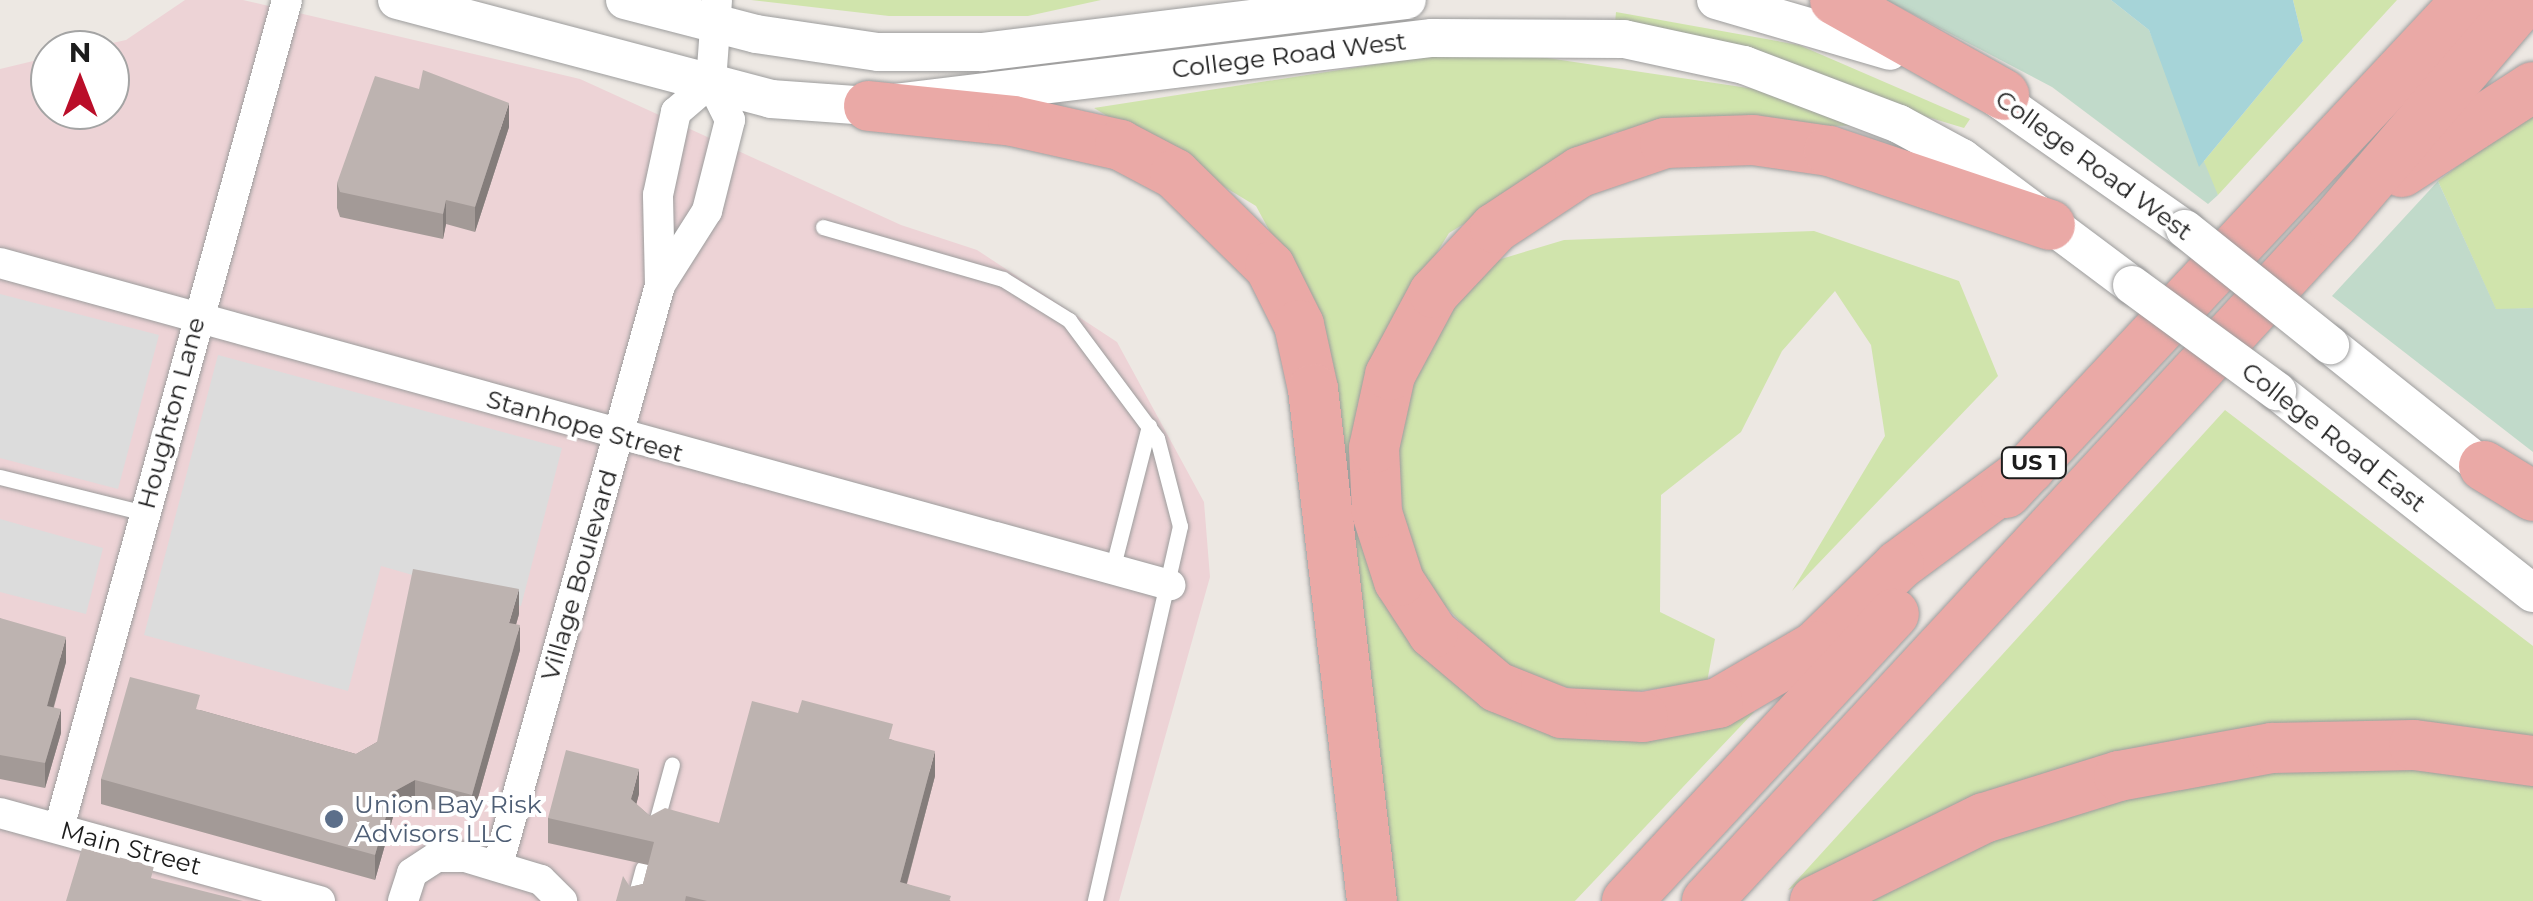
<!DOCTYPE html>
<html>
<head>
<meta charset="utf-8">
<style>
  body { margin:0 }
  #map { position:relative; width:2533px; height:901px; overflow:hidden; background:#ede8e3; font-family:Montserrat,sans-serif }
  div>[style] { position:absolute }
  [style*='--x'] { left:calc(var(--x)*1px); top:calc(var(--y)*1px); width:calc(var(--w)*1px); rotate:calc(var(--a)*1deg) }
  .commercial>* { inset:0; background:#edd3d6 }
  .grass>* { inset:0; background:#d0e4ac }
  .wetland>* { inset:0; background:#c1daca }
  .parking>* { inset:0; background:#dcdcdc }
  .water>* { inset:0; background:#a6d4d8 }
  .roads { filter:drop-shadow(0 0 2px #9d9d9d) drop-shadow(0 0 2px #9d9d9d) }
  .service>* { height:15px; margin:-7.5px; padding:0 7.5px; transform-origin:7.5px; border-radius:7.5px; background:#fff }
  .minor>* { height:30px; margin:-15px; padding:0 15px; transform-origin:15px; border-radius:15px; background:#fff }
  .tertiary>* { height:38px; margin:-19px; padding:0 19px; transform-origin:19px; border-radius:19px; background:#fff }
  .trunk>* { height:50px; margin:-25px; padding:0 25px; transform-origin:25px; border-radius:25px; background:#eaa9a6 }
  .bridges { filter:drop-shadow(0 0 2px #9d9d9d) drop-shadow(0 0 2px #9d9d9d) }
  .tertiary-bridge>* { height:38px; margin:-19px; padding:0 19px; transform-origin:19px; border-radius:19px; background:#fff }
  .wall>* { inset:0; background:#a39a97 }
  .shaded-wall>* { inset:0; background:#847d7b }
  .building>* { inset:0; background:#bdb3b0 }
  .dots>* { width:28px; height:28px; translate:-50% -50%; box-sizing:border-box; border:5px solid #fff; border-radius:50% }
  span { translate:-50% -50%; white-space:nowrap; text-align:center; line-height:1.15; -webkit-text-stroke:8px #fff; paint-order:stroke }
  .shield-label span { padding:2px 8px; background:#fff; border:2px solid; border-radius:8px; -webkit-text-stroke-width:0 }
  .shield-label { font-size:22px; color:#1c1c1c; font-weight:700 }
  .street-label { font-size:25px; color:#1c1c1c }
  .service-label { font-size:25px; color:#4e5e75 }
  .left { translate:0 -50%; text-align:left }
  .north { position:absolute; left:30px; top:30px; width:100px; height:100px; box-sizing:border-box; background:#fff; border:2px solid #a4a4a4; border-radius:50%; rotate:0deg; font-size:28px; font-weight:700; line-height:40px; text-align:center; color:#1c1c1c }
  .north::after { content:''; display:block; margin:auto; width:35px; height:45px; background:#ba0e29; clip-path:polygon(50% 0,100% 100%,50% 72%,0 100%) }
</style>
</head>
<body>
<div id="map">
  <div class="commercial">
    <div style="clip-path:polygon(185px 0,243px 0,580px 79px,901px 225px,977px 250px,1117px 342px,1204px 502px,1210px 577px,1119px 901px,0 901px,0 69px,50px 57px,50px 110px,110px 110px,110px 50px,81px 50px,126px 40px)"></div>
  </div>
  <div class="grass">
    <div style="clip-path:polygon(751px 0,1101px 0,1028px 16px,889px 16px)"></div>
    <div style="clip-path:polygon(2293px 0,2397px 0,2218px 195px,2199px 167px,2303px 41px)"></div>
    <div style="clip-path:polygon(1616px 12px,1799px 45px,1970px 119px,1964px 128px,1615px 23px)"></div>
    <div style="clip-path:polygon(1480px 48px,1782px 93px,1867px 125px,1615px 132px,1449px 233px,1384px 339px,1390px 600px,1601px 732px,1754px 712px,1575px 901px,1384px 901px,1319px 322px,1256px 206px,1094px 108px)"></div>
    <div style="clip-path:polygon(2533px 109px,2533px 308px,2496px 310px,2438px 181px)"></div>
    <div style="clip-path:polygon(1814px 231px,1959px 281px,1998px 376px,1792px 591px,1885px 436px,1871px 345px,1835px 291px,1782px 351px,1741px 432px,1661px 495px,1660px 612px,1715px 639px,1707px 682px,1601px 696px,1510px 673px,1407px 567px,1394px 403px,1478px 266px,1564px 240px)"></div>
    <div style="clip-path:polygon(2225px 410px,2533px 646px,2533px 744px,1985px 801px,1788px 890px)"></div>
    <div style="clip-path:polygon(2273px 766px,2496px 766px,2533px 777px,2533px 901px,1851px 901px,2037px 816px)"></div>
  </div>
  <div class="wetland">
    <div style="clip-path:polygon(1886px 0,2111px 0,2149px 30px,2218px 195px,2208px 204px,2052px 87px)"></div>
    <div style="clip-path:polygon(2438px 181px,2496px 309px,2533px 308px,2533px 452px,2332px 296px)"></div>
  </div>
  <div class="parking">
    <div style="clip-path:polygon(0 294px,159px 335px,118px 489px,0 458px)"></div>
    <div style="clip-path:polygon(218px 355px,562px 448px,521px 606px,381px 566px,348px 691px,144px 635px)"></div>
    <div style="clip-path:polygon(0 519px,103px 548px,86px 614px,0 592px)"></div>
  </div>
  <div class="water">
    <div style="clip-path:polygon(2111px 0,2293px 0,2303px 41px,2199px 167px,2149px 30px)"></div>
  </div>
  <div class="roads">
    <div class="service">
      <div style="--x:823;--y:227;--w:187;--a:16.1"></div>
      <div style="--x:1003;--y:279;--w:78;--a:31.8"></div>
      <div style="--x:1069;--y:320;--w:147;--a:53.3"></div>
      <div style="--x:1157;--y:438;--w:91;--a:75.4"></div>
      <div style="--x:1180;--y:526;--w:385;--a:102.8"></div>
      <div style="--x:0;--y:477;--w:148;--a:14"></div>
      <div style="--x:1112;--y:570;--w:149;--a:-75.6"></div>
      <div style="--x:654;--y:830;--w:68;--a:-74.7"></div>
      <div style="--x:634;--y:901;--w:34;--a:-75"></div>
    </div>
    <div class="minor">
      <div style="--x:0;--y:263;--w:1214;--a:15.39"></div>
      <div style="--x:660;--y:285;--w:88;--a:-57.6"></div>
      <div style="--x:707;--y:211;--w:94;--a:-75.8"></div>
      <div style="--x:730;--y:120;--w:42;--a:-116.6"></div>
      <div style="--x:711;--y:82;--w:82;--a:-85.8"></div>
      <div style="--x:0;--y:813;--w:332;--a:15.4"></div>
      <div style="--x:59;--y:828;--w:859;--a:-74.6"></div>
      <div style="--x:498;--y:865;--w:602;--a:-74.39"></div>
      <div style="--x:660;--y:285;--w:90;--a:-91.3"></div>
      <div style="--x:658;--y:195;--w:85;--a:-77.8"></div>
      <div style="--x:676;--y:112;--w:46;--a:-40.6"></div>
      <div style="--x:403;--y:901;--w:29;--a:-72"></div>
      <div style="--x:412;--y:873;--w:30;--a:-33"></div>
      <div style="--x:437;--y:857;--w:28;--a:0"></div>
      <div style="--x:465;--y:857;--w:79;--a:16.8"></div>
      <div style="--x:541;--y:880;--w:30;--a:45"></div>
    </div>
    <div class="tertiary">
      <div style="--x:397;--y:0;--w:387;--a:14.8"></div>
      <div style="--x:771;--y:99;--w:98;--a:4.1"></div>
      <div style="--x:869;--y:106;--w:567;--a:-6.89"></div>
      <div style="--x:1432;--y:38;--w:192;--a:0.3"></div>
      <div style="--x:1624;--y:39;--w:123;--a:12.2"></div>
      <div style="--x:1744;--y:65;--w:166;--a:20.8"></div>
      <div style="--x:1899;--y:124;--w:72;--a:28.4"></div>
      <div style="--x:1962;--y:158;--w:212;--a:36.8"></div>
      <div style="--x:625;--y:0;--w:135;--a:14.5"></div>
      <div style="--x:756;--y:34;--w:123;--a:8.4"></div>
      <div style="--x:878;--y:52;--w:104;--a:0"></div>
      <div style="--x:982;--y:52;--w:428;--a:-7"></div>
      <div style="--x:1716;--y:0;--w:181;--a:16.3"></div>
      <div style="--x:1979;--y:85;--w:251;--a:35"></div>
      <div style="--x:2330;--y:345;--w:223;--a:38.6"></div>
      <div style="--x:2277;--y:391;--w:326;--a:38.3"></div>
    </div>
    <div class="trunk">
      <div style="--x:1835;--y:0;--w:194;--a:29.3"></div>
      <div style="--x:869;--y:106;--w:145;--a:5.9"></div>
      <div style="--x:1013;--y:121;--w:110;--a:12.6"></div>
      <div style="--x:1120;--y:145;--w:62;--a:27.8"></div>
      <div style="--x:1175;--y:174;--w:133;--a:44.4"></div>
      <div style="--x:1270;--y:267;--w:65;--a:63.4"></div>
      <div style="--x:1299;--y:325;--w:66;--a:77.7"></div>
      <div style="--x:1313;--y:389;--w:515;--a:83.43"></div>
      <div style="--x:2402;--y:172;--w:156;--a:-33"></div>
      <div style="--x:2484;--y:466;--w:57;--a:31.5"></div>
      <div style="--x:2030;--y:468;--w:163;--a:143.5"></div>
      <div style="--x:1899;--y:565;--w:116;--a:135.7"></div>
      <div style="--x:1816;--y:646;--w:113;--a:149.8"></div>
      <div style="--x:1718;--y:703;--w:76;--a:169.4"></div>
      <div style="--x:1643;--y:717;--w:81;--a:-177.2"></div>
      <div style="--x:1562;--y:713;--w:70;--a:-158.2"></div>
      <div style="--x:1497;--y:687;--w:84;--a:-139.8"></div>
      <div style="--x:1433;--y:633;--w:62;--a:-123.2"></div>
      <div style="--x:1399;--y:581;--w:71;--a:-107.9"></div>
      <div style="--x:1377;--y:513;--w:65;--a:-92.6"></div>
      <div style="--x:1374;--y:448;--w:75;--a:-77.6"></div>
      <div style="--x:1390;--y:375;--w:93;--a:-61.8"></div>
      <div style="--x:1434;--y:293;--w:89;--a:-46.8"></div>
      <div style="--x:1495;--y:228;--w:102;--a:-33.4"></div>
      <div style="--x:1580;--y:172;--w:90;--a:-18.8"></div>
      <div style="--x:1665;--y:143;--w:88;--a:-2"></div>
      <div style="--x:1753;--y:140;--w:77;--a:8.2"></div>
      <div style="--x:1829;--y:151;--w:233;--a:18.5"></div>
      <div style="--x:2006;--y:493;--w:675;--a:-46.92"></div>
      <div style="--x:1627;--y:901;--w:392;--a:-47.1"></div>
      <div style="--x:1707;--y:901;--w:923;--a:-47.24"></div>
      <div style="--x:2334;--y:223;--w:294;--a:-49.4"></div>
      <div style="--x:1815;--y:901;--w:188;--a:-26.2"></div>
      <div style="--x:1984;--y:818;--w:141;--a:-17.3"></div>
      <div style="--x:2119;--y:776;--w:156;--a:-10.4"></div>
      <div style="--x:2272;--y:748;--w:142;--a:-1.2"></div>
      <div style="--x:2414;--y:745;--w:120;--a:7.7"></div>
    </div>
  </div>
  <div class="bridges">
    <div class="tertiary-bridge">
      <div style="--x:2185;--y:229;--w:186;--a:38.7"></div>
      <div style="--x:2132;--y:285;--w:180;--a:36.2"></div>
    </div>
  </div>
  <div class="wall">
    <div style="clip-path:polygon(509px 127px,475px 232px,446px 224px,443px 239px,340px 217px,337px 208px,337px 183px)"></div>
    <div style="clip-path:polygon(519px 614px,516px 625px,520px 650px,472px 819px,415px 805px,393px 817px,375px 880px,101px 804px,101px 779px,200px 710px,356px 754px,377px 742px)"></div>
    <div style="clip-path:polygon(0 618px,66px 662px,54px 707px,61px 733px,45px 788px,0 779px)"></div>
    <div style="clip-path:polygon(798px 713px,893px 740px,935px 776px,907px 884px,951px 901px,616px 901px,630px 887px,643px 884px,648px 865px,548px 843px,548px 818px,639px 794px,636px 804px,650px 816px,719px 823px)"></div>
  </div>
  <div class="shaded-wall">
    <div style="clip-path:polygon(509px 103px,509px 127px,475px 232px,475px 207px)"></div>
    <div style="clip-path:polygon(446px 200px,446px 224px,443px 239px,443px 214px)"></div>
    <div style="clip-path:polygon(519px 589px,519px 614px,509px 648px,509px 623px)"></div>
    <div style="clip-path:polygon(520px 625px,520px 650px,472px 819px,472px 795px)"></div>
    <div style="clip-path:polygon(66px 637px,66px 662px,47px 730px,47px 706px)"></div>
    <div style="clip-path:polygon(61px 709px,61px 733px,45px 788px,45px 763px)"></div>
    <div style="clip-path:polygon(935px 751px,935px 776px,902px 901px,900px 882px)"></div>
    <div style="clip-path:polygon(639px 769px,639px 794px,631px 824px,631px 799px)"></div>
    <div style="clip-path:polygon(415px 780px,415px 805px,393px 817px,375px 880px,375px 855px,393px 792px)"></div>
  </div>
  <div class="building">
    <div style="clip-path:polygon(423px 70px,509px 103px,475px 207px,446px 200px,443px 214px,340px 192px,337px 183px,375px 76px,419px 89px)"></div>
    <div style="clip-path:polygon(413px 569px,519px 589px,509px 623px,520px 625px,472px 795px,415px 780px,393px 792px,375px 855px,101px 779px,130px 677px,200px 695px,196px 709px,356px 754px,377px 742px)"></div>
    <div style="clip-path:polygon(0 618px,66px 637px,47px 706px,61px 709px,45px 763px,0 755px)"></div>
    <div style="clip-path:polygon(802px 700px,893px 724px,889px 739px,935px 751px,900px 882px,951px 896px,949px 901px,707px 901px,686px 896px,685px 901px,616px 901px,623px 876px,630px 887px,643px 884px,654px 842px,548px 818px,566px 750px,639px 769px,631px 799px,650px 816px,665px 808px,719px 823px,752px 701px,798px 713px)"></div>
    <div style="clip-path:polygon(82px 848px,154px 866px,151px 878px,243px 901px,66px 901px)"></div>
  </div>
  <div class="dots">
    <div style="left:334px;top:819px;background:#5c6f8a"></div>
  </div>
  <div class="shield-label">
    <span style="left:2034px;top:463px">US 1</span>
  </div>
  <div class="street-label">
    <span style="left:1289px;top:55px;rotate:-7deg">College Road West</span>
    <span style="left:2094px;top:165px;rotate:36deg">College Road West</span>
    <span style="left:171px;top:413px;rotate:-75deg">Houghton Lane</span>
    <span style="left:585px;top:426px;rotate:16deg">Stanhope Street</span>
    <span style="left:2334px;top:437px;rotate:38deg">College Road East</span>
    <span style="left:579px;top:575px;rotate:-74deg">Village Boulevard</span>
    <span style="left:131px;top:848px;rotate:15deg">Main Street</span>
  </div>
  <div class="service-label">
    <span class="left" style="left:354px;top:819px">Union Bay Risk<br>Advisors LLC</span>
  </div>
  <div class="north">N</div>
</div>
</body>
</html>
